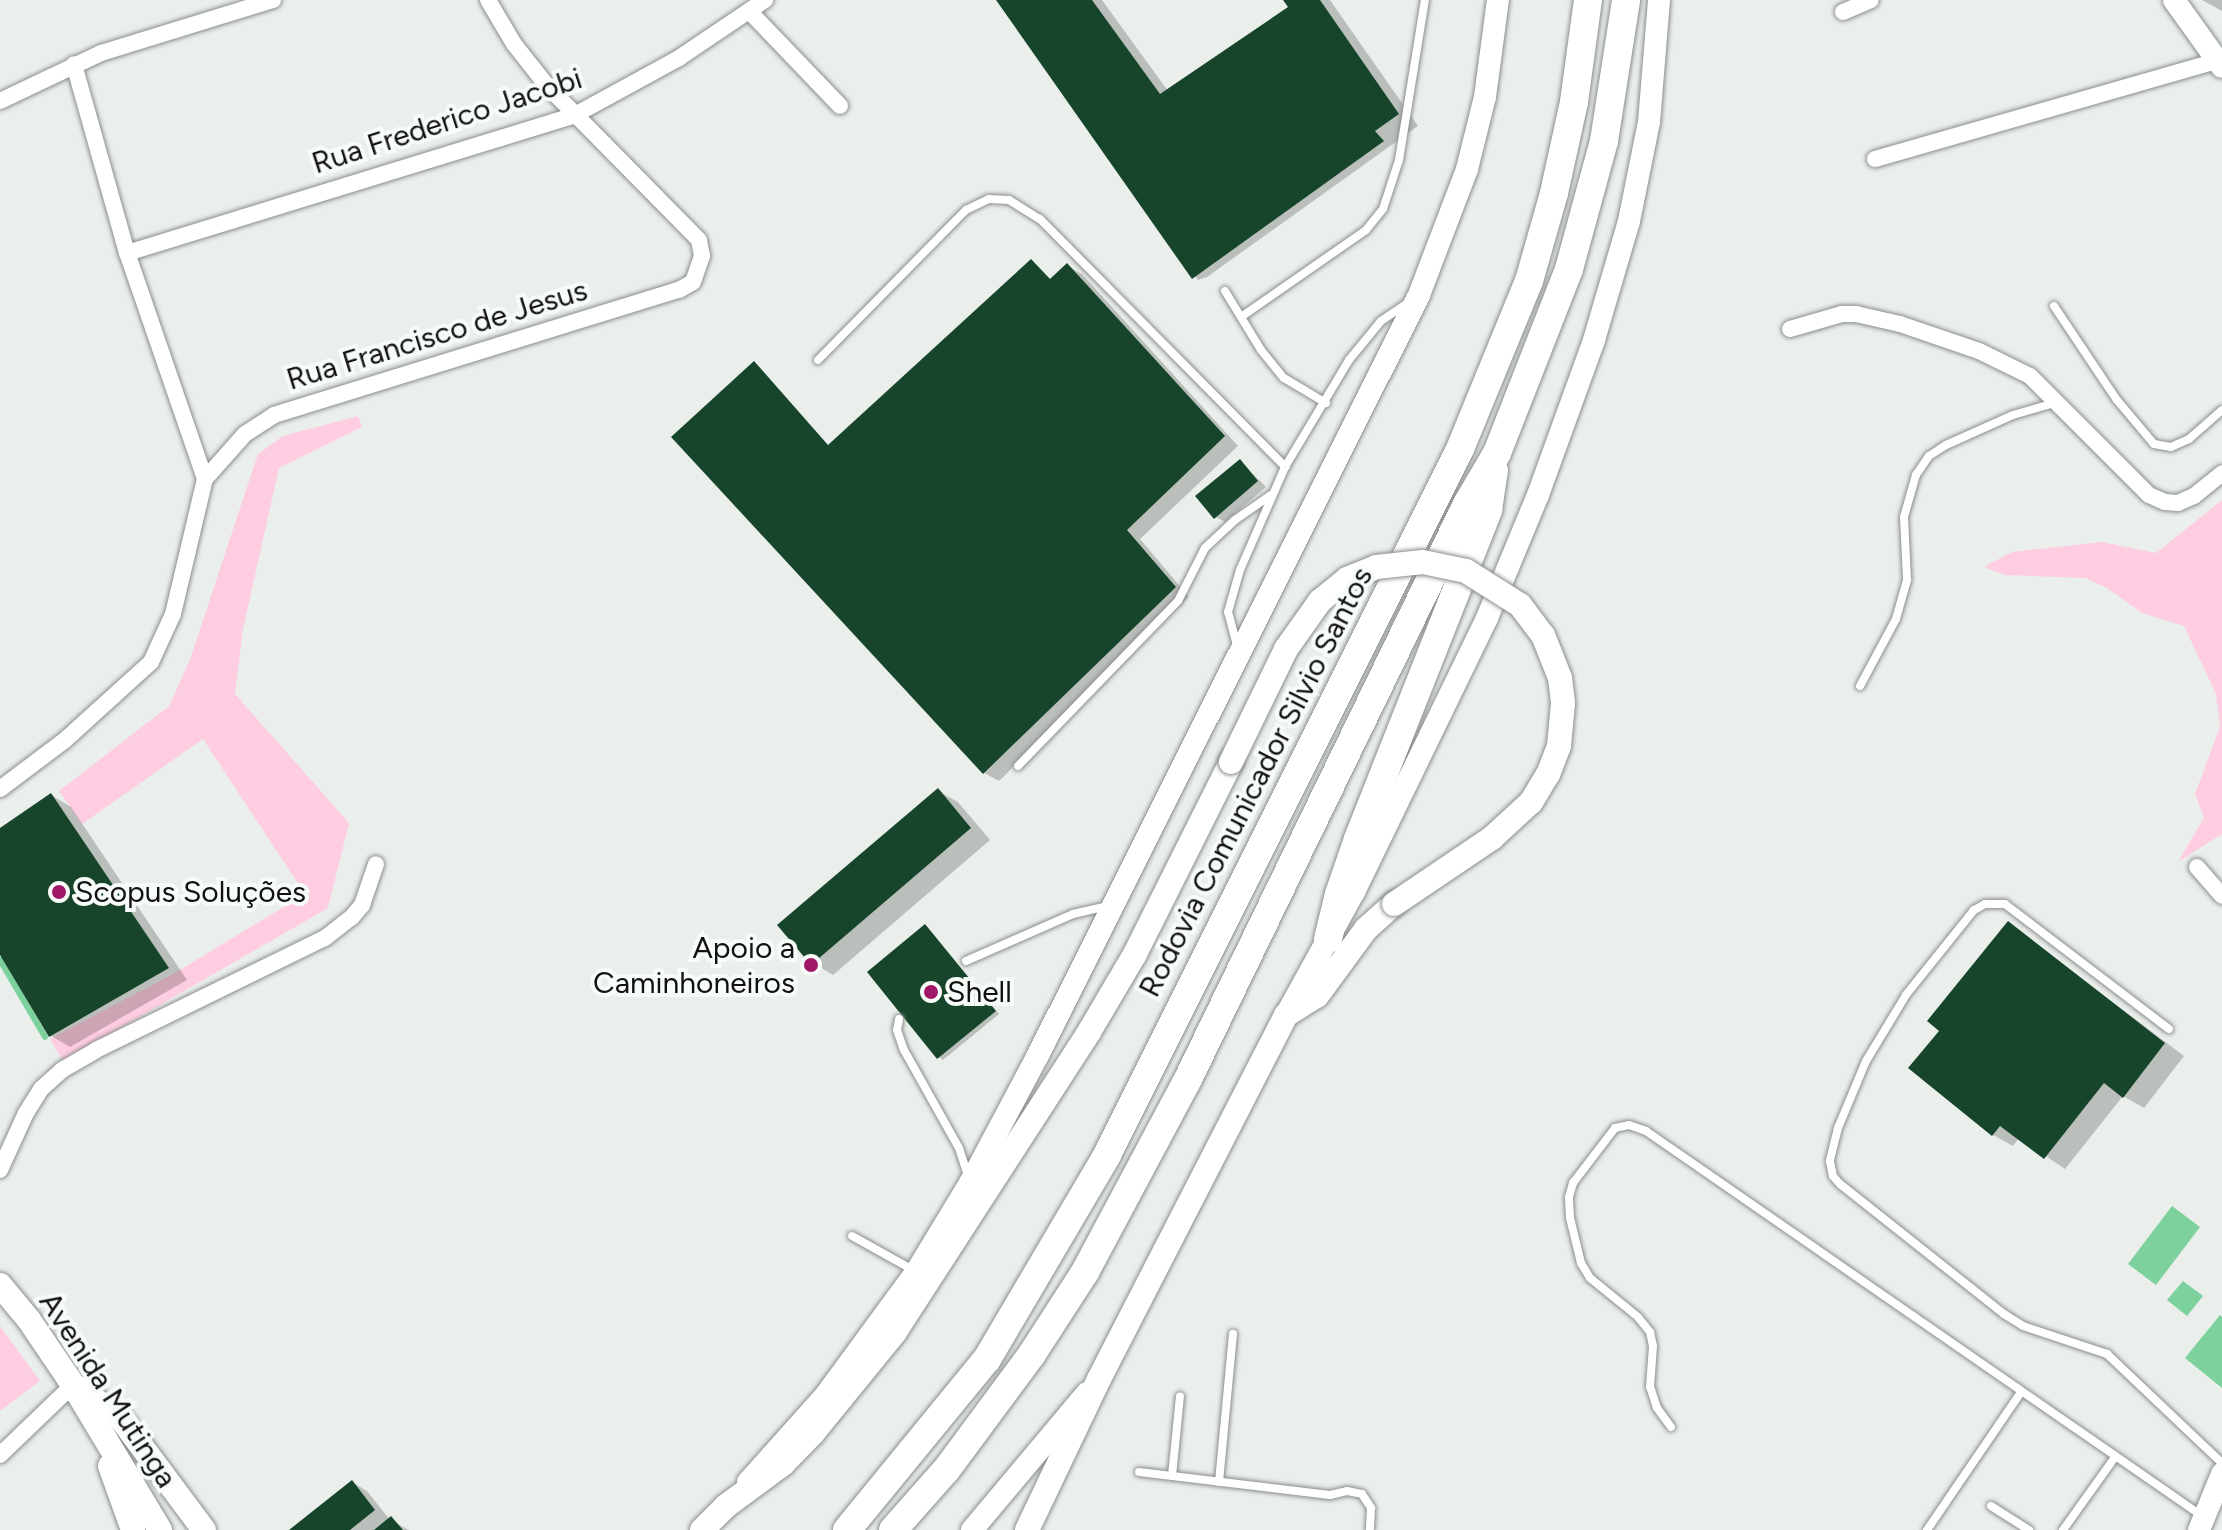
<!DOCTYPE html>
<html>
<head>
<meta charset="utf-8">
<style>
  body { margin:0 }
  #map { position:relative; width:2222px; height:1530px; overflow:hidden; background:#eaefec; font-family:Figtree,sans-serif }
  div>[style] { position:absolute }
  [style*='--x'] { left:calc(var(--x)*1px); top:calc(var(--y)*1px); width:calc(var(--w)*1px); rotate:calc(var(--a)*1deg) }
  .green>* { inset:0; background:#ffcde2 }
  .water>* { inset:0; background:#7cd19c }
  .shadow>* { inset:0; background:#0003 }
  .stream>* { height:6px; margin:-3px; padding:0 3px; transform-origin:3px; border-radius:3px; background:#7cd19c }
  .building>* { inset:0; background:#17452b }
  .roads { filter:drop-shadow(0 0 2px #8a8e8c) drop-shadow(0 0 2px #8a8e8c) }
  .lane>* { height:8px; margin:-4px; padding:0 4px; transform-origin:4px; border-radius:4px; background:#fff }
  .street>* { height:16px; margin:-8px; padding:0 8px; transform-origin:8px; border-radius:8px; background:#fff }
  .secondary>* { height:22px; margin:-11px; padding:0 11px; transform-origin:11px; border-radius:11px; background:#fff }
  .primary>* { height:24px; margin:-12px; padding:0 12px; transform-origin:12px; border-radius:12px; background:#fff }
  .highway>* { height:28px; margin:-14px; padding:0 14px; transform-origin:14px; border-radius:14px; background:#fff }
  .bridges { filter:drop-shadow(0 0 2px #8a8e8c) drop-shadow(0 0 2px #8a8e8c) }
  .primary-bridge>* { height:24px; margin:-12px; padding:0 12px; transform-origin:12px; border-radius:12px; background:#fff }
  .dots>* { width:22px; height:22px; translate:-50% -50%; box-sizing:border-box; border:4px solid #f8fcf9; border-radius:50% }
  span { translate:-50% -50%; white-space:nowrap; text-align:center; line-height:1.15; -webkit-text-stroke:8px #f8fcf9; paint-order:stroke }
  .street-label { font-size:30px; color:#101110 }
  .poi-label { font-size:30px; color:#101110 }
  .left { translate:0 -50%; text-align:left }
  .right { translate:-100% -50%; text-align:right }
</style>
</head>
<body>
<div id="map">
  <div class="green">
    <div style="clip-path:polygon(358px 416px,362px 427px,279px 468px,243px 629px,235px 694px,349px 823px,328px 908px,63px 1061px,50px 1039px,173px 974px,305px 894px,203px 739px,82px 824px,59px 791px,169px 706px,190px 659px,258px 454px,283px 436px)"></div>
    <div style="clip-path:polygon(2222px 500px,2222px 834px,2178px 862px,2204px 818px,2195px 794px,2220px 727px,2216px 694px,2184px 626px,2142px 613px,2107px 588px,2085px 578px,2005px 575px,1984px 567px,2012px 552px,2102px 542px,2156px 553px)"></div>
    <div style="clip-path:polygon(0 1326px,40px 1381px,0 1411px)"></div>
  </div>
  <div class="water">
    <div style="clip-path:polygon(2172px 1206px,2200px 1227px,2156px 1285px,2128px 1264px)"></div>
    <div style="clip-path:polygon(2183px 1281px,2203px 1296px,2187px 1316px,2167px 1300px)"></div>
    <div style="clip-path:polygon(2220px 1315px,2222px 1317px,2222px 1388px,2185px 1358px)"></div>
  </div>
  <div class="shadow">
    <div style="clip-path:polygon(999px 0,1102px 0,1168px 91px,1291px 8px,1285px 0,1330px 0,1418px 126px,1207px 277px,1198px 280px)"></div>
    <div style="clip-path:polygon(2202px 0,2222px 0,2222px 11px)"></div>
    <div style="clip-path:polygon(1067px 266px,1082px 274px,1238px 446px,1140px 539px,1189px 597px,999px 781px,984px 773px,829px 447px)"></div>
    <div style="clip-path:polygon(1240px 461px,1266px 487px,1225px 522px,1216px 517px)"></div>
    <div style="clip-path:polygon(938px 791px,958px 802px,990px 840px,833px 975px,813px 963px)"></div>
    <div style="clip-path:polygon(51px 795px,71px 807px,187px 980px,70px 1047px,50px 1035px,0 951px,0 830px)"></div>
    <div style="clip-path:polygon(2008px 923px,2184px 1056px,2144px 1108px,2123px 1096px,2065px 1169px,2019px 1138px,2013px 1146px,1993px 1135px,1942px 1031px)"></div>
    <div style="clip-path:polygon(925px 926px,999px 1014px,943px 1060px,939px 1057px)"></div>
    <div style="clip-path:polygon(352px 1482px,367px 1491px,390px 1520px,409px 1530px,292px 1530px)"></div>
  </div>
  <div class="stream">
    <div style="--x:0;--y:960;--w:89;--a:59.7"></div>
  </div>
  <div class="building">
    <div style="clip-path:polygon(996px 0,1092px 0,1160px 94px,1288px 7px,1283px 0,1320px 0,1399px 114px,1375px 131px,1384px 141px,1192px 279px)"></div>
    <div style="clip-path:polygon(1031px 259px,1050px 279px,1067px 263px,1225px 436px,1127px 530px,1176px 587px,983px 774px,671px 437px,754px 361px,828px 445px)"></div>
    <div style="clip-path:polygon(1240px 459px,1258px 481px,1214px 519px,1195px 496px)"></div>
    <div style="clip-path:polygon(938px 788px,971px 828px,811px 965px,777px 925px)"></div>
    <div style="clip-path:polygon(51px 793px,169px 968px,49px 1037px,0 955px,0 828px)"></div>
    <div style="clip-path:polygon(2008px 921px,2165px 1043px,2123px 1098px,2104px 1083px,2044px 1159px,2000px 1126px,1992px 1136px,1908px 1068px,1939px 1031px,1927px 1021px)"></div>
    <div style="clip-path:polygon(925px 924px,996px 1011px,937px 1059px,867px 972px)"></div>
    <div style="clip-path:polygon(352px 1480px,375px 1510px,350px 1530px,289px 1530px)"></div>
    <div style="clip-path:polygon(391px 1516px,403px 1530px,374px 1530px)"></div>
  </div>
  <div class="roads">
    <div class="lane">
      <div style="--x:1225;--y:291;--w:69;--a:58.6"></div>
      <div style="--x:1261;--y:350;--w:36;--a:51"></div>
      <div style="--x:1284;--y:378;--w:49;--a:30.8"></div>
      <div style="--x:2054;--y:306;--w:113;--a:56.2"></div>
      <div style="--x:2117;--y:400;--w:57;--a:49.9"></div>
      <div style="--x:2154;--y:444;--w:17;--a:10"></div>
      <div style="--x:2171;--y:447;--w:20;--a:-24"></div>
      <div style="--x:2189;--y:439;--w:44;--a:-41.3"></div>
      <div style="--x:1241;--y:317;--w:152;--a:-34.8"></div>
      <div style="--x:1366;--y:230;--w:27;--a:-51"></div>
      <div style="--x:1383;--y:209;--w:52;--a:-71.9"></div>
      <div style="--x:1399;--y:160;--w:162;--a:-80.8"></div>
      <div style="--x:818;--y:360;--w:211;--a:-45.4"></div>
      <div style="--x:966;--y:210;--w:25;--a:-26"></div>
      <div style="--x:989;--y:199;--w:20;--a:3"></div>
      <div style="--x:1009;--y:200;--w:36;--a:32"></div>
      <div style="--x:1040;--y:219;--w:349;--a:45.3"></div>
      <div style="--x:1238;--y:649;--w:38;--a:-105"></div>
      <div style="--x:1228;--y:612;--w:44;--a:-74.1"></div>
      <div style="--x:1240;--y:570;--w:112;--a:-66.4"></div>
      <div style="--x:1285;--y:467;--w:125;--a:-59.1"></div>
      <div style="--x:1349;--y:360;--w:50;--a:-50.6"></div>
      <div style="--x:1381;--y:321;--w:32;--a:-34"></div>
      <div style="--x:1860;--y:686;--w:76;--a:-61.8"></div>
      <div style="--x:1896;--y:619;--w:41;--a:-74.2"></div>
      <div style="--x:1907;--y:580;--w:63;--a:-92.7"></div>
      <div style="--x:1904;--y:517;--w:44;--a:-74.1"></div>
      <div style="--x:1916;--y:475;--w:23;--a:-56"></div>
      <div style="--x:1929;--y:456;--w:20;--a:-33"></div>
      <div style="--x:1946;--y:445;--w:73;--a:-24.1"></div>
      <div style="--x:2013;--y:415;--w:47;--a:-16.1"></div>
      <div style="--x:1018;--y:766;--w:230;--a:-45.9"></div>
      <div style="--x:1178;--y:601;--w:59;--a:-63"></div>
      <div style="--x:1205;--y:548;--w:41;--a:-43"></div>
      <div style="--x:1235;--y:520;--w:44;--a:-34.8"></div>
      <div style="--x:966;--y:961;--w:117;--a:-23.7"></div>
      <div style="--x:1073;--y:914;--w:36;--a:-13"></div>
      <div style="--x:899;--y:1019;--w:11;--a:100"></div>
      <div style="--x:897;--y:1030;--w:21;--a:71"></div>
      <div style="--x:904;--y:1050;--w:112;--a:60.7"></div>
      <div style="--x:959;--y:1148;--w:29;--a:72"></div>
      <div style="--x:2169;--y:1029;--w:206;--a:-142.7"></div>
      <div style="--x:2005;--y:904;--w:20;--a:180"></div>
      <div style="--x:1985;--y:904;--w:13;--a:151"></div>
      <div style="--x:1974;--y:910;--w:109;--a:128.7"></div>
      <div style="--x:1906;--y:995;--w:77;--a:121.2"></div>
      <div style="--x:1866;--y:1061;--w:73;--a:112.7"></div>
      <div style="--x:1838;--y:1128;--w:34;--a:104"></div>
      <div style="--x:1830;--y:1161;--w:15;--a:79"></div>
      <div style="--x:1833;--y:1176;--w:11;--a:49"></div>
      <div style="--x:1840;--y:1184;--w:209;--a:38.4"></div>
      <div style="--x:2004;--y:1314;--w:22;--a:32"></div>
      <div style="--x:2023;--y:1326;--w:89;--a:18.4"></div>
      <div style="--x:2107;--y:1354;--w:158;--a:43.5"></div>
      <div style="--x:852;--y:1236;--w:72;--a:29.1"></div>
      <div style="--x:1671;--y:1427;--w:24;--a:-126"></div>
      <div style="--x:1657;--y:1408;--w:22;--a:-108"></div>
      <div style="--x:1650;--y:1387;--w:41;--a:-85.8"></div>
      <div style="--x:1653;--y:1346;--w:14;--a:-102"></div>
      <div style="--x:1650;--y:1332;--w:19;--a:-129"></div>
      <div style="--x:1638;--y:1317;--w:62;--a:-140.9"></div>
      <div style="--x:1590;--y:1278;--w:17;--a:-121"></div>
      <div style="--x:1581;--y:1263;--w:46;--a:-103.7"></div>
      <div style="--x:1570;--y:1218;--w:21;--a:-93"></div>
      <div style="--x:1569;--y:1197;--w:15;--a:-74"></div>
      <div style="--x:1573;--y:1183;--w:69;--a:-52.6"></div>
      <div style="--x:1615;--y:1128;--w:14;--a:-12"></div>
      <div style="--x:1629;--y:1125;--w:18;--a:19"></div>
      <div style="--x:1646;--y:1131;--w:676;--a:34.7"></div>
      <div style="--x:1139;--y:1472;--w:192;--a:6.9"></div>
      <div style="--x:1330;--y:1495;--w:17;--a:-13"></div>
      <div style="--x:1347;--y:1491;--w:15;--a:11"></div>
      <div style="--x:1362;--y:1494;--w:17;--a:57"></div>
      <div style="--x:1371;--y:1508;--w:22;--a:93"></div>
      <div style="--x:1172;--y:1476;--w:80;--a:-84.3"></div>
      <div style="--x:1219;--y:1482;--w:149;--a:-84.6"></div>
      <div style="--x:1991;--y:1506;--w:45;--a:32.3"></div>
      <div style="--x:1927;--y:1530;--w:167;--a:-55.7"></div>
      <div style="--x:2063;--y:1530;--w:90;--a:-54.5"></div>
    </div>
    <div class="street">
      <div style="--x:750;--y:12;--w:130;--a:46.2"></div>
      <div style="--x:1843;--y:12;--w:30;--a:-23"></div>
      <div style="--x:0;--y:101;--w:112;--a:-25.4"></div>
      <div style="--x:101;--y:53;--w:180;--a:-17.1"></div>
      <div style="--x:1875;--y:159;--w:356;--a:-16"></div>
      <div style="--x:127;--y:253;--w:469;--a:-17.1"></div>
      <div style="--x:575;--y:115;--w:119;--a:-28.7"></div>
      <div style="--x:679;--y:58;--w:104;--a:-34"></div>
      <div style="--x:1790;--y:329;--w:54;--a:-16.1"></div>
      <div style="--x:1842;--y:314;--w:14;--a:0"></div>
      <div style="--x:1856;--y:314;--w:45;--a:12.8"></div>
      <div style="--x:1900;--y:324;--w:83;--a:18.9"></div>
      <div style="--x:1979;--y:351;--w:57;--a:26.1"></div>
      <div style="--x:2030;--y:376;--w:168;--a:45"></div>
      <div style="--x:2149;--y:495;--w:17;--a:24"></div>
      <div style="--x:2165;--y:502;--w:13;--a:4"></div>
      <div style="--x:2178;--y:503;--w:17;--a:-24"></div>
      <div style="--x:2194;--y:496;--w:36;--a:-39"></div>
      <div style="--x:205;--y:479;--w:60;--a:-48.4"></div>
      <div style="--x:245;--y:434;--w:35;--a:-33"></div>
      <div style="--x:274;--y:415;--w:424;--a:-17.2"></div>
      <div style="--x:679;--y:290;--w:16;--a:-30"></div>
      <div style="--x:693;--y:282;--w:28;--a:-71"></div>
      <div style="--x:702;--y:256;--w:16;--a:-101"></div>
      <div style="--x:699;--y:240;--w:215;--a:-134.6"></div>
      <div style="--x:548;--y:87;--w:55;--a:-128.3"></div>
      <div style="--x:514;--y:44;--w:51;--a:-120.6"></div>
      <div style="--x:0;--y:789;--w:81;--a:-37"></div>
      <div style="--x:65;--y:740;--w:116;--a:-42.2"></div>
      <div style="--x:151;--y:662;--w:53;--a:-65.4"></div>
      <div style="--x:173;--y:614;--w:139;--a:-76.7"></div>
      <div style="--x:205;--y:479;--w:239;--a:-109"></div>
      <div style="--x:127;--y:253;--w:196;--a:-105.7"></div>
      <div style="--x:2197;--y:867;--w:38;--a:49"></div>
      <div style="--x:0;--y:1170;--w:63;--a:-65.5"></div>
      <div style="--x:26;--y:1113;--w:28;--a:-58"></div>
      <div style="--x:41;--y:1089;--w:28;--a:-42"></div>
      <div style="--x:62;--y:1070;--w:39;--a:-30"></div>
      <div style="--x:96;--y:1050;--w:255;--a:-26.1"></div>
      <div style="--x:325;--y:938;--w:34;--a:-38"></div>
      <div style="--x:352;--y:917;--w:16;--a:-50"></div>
      <div style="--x:362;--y:905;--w:43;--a:-71.1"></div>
      <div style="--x:0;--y:1455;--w:101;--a:-43.8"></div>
    </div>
    <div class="secondary">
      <div style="--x:2174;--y:0;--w:82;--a:54.4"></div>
      <div style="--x:1286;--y:1015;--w:141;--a:-61.1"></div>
      <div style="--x:1354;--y:892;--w:305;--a:-64.1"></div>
      <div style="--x:1487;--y:618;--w:133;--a:-67.5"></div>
      <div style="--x:1538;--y:495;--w:165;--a:-70.1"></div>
      <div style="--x:1594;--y:340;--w:124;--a:-73.6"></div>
      <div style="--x:1629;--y:221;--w:101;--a:-78.6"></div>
      <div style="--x:1649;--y:122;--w:122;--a:-85.3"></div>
      <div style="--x:748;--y:1482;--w:115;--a:-48.2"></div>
      <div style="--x:825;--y:1396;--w:154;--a:-53.7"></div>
      <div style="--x:916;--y:1272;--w:104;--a:-58.8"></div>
      <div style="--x:970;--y:1183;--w:145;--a:-62"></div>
      <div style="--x:1038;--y:1055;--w:850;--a:-63.37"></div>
      <div style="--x:1419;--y:295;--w:135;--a:-69.1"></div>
      <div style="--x:1467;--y:169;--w:74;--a:-76"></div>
      <div style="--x:1485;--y:97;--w:98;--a:-82.4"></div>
      <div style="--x:972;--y:1530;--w:179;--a:-50"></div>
      <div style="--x:2199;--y:1530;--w:61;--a:-67.7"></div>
    </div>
    <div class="primary">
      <div style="--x:0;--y:1285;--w:45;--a:50.4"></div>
      <div style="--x:29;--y:1320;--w:78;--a:55.9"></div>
      <div style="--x:73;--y:1385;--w:169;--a:59"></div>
      <div style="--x:76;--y:1387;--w:52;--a:34"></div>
      <div style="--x:119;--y:1416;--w:142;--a:53.3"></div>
      <div style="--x:110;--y:1466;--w:68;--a:70.2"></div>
      <div style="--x:702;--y:1530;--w:34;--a:-45"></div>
      <div style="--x:726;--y:1506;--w:71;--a:-36.4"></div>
      <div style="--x:783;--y:1464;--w:43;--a:-45.9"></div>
      <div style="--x:813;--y:1433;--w:130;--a:-50.9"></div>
      <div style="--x:895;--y:1332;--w:357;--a:-57.1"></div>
      <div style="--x:1089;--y:1032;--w:91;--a:-59.5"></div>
      <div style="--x:1135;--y:954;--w:215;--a:-63.4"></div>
      <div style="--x:1027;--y:1530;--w:167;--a:-64.5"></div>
      <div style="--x:1099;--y:1379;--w:409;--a:-62.8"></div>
      <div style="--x:1286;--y:1015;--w:36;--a:-32"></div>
      <div style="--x:1317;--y:996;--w:83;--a:-53.8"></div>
      <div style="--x:1366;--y:929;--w:38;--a:-42"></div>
    </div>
    <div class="highway">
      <div style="--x:1328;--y:939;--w:46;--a:-76.3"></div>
      <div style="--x:1339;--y:894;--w:58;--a:-70.9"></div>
      <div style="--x:1358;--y:839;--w:354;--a:-68.4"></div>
      <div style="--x:1488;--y:510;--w:40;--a:-81.5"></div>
      <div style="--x:847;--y:1530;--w:221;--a:-50.7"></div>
      <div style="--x:987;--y:1359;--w:237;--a:-59.5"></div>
      <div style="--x:1107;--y:1155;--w:789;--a:-63.43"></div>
      <div style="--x:1460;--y:449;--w:182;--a:-67.7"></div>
      <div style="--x:1529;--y:281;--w:91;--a:-74.1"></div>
      <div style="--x:1554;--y:193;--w:93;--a:-77.6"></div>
      <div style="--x:1574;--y:102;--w:103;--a:-82.2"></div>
      <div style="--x:893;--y:1530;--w:81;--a:-48.5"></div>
      <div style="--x:947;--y:1469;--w:143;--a:-53.5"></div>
      <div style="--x:1032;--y:1354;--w:98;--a:-57.1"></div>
      <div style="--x:1085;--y:1272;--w:219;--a:-61.9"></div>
      <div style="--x:1188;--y:1079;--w:639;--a:-64.12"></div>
      <div style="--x:1467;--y:504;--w:59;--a:-59.5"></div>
      <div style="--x:1497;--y:453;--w:198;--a:-68.6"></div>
      <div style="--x:1569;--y:269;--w:133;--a:-74.7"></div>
      <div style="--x:1604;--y:141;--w:143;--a:-81.1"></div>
    </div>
  </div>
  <div class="bridges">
    <div class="primary-bridge">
      <div style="--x:1231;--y:762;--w:126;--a:-64"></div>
      <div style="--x:1286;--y:649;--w:59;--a:-54.7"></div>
      <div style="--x:1320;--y:601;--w:35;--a:-39"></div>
      <div style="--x:1347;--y:579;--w:31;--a:-22"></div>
      <div style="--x:1376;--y:567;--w:47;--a:-6.1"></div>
      <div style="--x:1423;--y:562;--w:44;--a:11.8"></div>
      <div style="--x:1466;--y:571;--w:64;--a:32.2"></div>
      <div style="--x:1520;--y:605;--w:38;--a:53"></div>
      <div style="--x:1543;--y:635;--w:46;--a:68.4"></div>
      <div style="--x:1560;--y:678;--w:25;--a:83"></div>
      <div style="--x:1563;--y:703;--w:43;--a:95.3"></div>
      <div style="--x:1559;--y:746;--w:30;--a:111"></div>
      <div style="--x:1548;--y:774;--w:33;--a:121"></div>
      <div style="--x:1531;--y:802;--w:53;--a:137.3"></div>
      <div style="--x:1492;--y:838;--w:118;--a:146"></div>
    </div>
  </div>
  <div class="dots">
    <div style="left:59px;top:892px;background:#9f1867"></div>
    <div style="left:811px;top:965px;background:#9f1867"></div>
    <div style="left:931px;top:992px;background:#9f1867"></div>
  </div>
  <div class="street-label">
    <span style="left:447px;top:121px;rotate:-18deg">Rua Frederico Jacobi</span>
    <span style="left:437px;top:335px;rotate:-17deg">Rua Francisco de Jesus</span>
    <span style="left:1256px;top:782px;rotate:-63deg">Rodovia Comunicador Silvio Santos</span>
    <span style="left:108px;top:1390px;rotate:57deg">Avenida Mutinga</span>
  </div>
  <div class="poi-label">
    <span class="left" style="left:75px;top:892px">Scopus Soluções</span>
    <span class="right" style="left:795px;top:965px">Apoio a<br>Caminhoneiros</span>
    <span class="left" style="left:947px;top:992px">Shell</span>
  </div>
</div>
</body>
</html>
